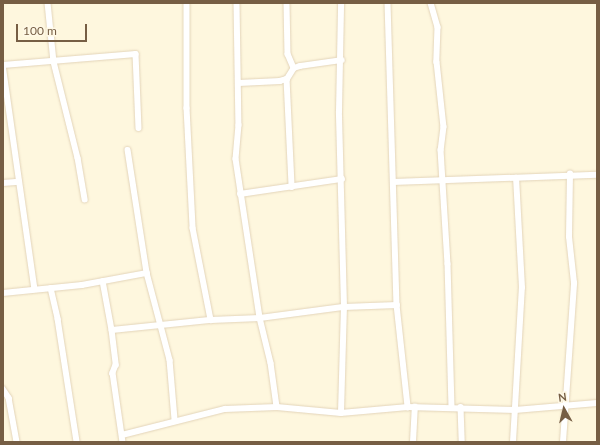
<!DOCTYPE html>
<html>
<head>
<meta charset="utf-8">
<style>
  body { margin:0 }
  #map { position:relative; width:600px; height:445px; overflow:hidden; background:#fef7de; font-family:Lato,sans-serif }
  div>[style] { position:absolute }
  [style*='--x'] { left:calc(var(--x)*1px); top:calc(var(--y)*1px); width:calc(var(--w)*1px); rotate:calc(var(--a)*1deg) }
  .roads { filter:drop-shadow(0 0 1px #e3d4b9) drop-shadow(0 0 1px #e3d4b9) }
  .minor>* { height:5.5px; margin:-2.75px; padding:0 2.75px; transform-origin:2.75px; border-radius:2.75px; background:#fff }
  span { translate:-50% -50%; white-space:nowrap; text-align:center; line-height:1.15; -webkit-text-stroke:4px #fff9e6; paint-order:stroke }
  .frame { position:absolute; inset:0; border:4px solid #765e44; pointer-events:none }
  .north { position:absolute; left:544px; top:389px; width:40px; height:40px; -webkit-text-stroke:3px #fff9e6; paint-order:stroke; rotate:352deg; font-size:11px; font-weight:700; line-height:16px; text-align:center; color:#765e44 }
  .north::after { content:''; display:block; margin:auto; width:14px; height:18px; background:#765e44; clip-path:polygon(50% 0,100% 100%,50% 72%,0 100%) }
  .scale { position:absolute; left:16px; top:24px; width:71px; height:18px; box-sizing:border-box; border:2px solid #765e44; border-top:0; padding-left:5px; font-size:12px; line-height:14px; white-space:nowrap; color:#765e44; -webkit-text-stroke:3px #fff9e6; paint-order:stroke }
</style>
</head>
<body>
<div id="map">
  <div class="roads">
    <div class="minor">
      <div style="--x:48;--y:3;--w:59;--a:84.2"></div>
      <div style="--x:54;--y:62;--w:99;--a:76"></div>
      <div style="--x:78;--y:158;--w:42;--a:80.3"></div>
      <div style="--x:187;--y:3;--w:105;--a:90"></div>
      <div style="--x:187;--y:108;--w:120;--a:87.1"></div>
      <div style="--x:193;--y:228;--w:94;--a:78.9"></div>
      <div style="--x:237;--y:3;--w:122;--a:89.1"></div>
      <div style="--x:239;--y:125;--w:34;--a:95"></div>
      <div style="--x:236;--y:159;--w:161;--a:81.4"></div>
      <div style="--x:260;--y:318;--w:46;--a:76.3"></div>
      <div style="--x:271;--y:363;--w:44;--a:82.2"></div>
      <div style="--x:287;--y:3;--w:51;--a:88.9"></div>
      <div style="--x:288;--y:54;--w:15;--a:67"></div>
      <div style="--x:388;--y:3;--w:302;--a:88.3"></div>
      <div style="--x:397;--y:305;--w:103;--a:83.8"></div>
      <div style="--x:431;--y:3;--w:25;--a:74"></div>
      <div style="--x:438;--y:27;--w:35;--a:92"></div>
      <div style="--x:437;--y:62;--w:65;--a:83.9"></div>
      <div style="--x:444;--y:127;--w:23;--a:97"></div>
      <div style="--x:441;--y:150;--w:114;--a:86.5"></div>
      <div style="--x:448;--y:264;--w:143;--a:88.4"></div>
      <div style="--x:3;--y:65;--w:226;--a:81.9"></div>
      <div style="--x:3;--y:65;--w:133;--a:-4.7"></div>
      <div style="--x:136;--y:54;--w:74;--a:87.7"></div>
      <div style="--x:287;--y:79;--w:108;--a:87.3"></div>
      <div style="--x:239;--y:83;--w:41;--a:-2.8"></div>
      <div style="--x:280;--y:81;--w:7;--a:-16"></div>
      <div style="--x:287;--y:79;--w:13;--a:-58"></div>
      <div style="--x:294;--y:68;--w:6;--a:-18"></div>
      <div style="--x:300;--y:66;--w:42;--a:-8.1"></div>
      <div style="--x:128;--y:150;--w:124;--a:81.2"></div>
      <div style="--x:147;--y:273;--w:90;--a:75.2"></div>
      <div style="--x:170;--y:360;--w:60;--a:85.2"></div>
      <div style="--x:393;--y:182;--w:204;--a:-2"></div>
      <div style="--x:3;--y:183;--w:16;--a:-4"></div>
      <div style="--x:240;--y:194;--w:103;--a:-8.4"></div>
      <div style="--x:103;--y:281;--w:50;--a:79.6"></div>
      <div style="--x:112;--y:330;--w:35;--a:83"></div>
      <div style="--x:116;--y:365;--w:9;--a:111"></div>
      <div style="--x:113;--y:373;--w:70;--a:81.8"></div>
      <div style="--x:51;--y:288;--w:32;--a:77"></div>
      <div style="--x:58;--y:319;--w:124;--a:81.2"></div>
      <div style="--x:3;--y:293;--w:79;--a:-5.8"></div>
      <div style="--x:82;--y:285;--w:66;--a:-10.5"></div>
      <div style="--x:112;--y:330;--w:100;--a:-5.8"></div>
      <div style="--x:211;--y:320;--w:49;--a:-2.3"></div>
      <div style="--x:260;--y:318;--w:85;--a:-7.5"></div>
      <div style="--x:344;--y:307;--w:53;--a:-2.2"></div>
      <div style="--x:3;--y:389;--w:11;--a:56"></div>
      <div style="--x:9;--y:398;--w:45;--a:79.7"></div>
      <div style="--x:461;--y:407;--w:35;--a:88"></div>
      <div style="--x:341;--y:413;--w:106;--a:-88.4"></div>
      <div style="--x:344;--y:307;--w:195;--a:-91.5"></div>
      <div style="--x:339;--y:112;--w:109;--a:-88.9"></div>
      <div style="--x:122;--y:435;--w:106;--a:-14.2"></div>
      <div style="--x:225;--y:409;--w:52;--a:-2.2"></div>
      <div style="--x:277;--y:407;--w:64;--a:5.4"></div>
      <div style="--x:341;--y:413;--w:67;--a:-5.1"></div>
      <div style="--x:408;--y:407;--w:107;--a:1.6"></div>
      <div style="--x:515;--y:410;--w:82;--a:-4.9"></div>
      <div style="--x:413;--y:442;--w:35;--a:-87"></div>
      <div style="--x:513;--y:442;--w:154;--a:-86.7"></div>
      <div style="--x:522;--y:288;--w:110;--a:-93.1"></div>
      <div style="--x:563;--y:442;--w:159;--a:-86"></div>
      <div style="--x:574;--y:283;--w:46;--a:-96.2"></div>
      <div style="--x:569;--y:237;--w:63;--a:-89.1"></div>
    </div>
  </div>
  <div class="frame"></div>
  <div class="north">N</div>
  <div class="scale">100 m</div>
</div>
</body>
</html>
